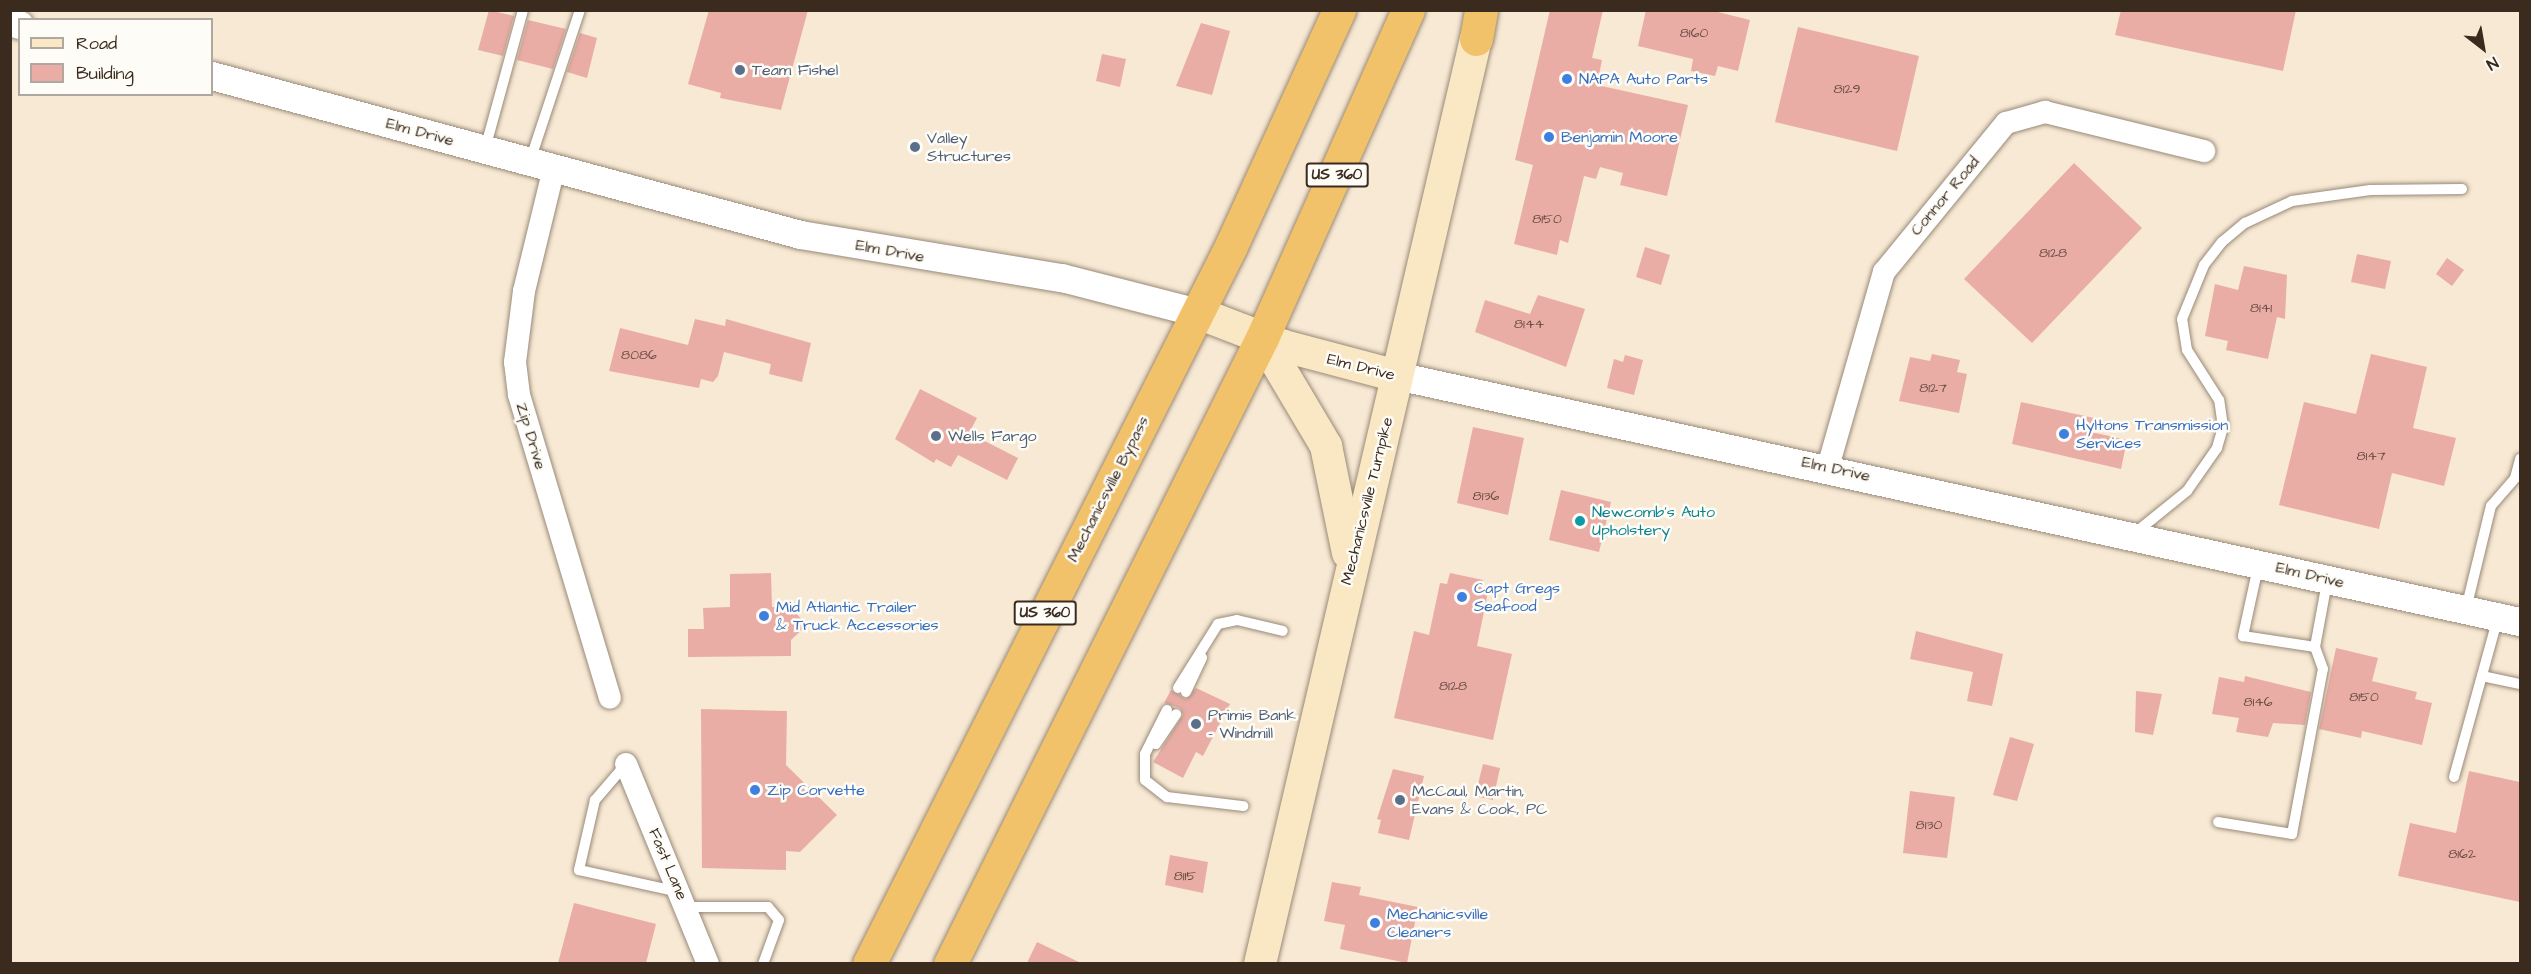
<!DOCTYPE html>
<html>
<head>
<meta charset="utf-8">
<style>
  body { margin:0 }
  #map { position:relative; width:2531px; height:974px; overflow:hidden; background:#f7e9d4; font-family:"Architects Daughter",sans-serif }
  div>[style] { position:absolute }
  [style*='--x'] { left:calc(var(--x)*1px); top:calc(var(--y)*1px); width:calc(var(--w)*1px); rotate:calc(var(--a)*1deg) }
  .building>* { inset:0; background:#eaada6 }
  .roads { filter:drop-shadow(0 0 2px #998a79) drop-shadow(0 0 2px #998a79) }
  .service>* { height:10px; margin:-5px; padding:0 5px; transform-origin:5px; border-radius:5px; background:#fff }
  .minor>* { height:22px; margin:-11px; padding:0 11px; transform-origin:11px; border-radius:11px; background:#fff }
  .tertiary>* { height:28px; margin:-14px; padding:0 14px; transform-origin:14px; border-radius:14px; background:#fff }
  .secondary>* { height:32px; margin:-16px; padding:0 16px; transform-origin:16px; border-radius:16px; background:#fae7c3 }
  .trunk>* { height:33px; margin:-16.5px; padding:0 16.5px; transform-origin:16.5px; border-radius:16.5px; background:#f2c26a }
  .dots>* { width:16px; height:16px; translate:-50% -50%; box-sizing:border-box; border:3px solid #fdfcf7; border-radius:50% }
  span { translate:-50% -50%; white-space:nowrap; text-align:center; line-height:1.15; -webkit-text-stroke:5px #fdfcf7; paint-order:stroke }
  .number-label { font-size:14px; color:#674b40 }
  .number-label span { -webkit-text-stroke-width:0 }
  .shield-label span { padding:2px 4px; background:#fdfcf7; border:2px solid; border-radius:4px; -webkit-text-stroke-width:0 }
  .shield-label { font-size:15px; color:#3b2a1e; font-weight:700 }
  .service-label { font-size:16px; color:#4e5e75 }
  .left { translate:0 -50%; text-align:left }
  .shop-label { font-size:16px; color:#366cbe }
  .street-label { font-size:16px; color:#3b2a1e }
  .culture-label { font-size:16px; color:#0d838f }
  .frame { position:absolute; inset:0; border:12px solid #3b2a1e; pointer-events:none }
  .legend { position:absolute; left:18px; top:18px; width:195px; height:78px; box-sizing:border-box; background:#fdfcf7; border:2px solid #afa8a0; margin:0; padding:8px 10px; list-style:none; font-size:18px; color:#3b2a1e }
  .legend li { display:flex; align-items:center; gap:12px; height:30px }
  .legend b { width:30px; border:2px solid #afa8a0 }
  .north { position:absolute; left:2453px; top:18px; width:60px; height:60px; -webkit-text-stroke:4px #fdfcf7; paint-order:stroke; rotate:149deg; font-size:16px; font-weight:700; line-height:24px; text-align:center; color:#3b2a1e }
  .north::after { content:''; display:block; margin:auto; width:21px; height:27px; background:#3b2a1e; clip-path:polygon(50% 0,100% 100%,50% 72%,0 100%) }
</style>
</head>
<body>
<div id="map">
  <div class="building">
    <div style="clip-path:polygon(489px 10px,514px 16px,503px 56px,478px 50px)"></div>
    <div style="clip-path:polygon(709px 10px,808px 10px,781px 110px,720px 98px,721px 93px,688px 84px)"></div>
    <div style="clip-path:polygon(1550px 10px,1603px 10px,1592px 58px,1602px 60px,1597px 85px,1688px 105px,1667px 196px,1620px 185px,1623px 173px,1600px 167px,1596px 179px,1584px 176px,1568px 243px,1560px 240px,1557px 255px,1514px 244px,1533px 165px,1515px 160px)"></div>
    <div style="clip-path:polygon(1646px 10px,1710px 10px,1750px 20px,1738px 71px,1718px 66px,1715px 76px,1691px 71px,1693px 59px,1638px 46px)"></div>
    <div style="clip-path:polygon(2121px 10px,2296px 10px,2283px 71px,2115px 35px)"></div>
    <div style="clip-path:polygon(528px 20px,566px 29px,553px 69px,517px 60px)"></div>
    <div style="clip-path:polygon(1201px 23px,1230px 31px,1212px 95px,1176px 86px)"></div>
    <div style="clip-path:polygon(1798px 27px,1919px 56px,1897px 151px,1775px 122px)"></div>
    <div style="clip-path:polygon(580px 33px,597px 38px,587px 78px,567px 72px)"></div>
    <div style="clip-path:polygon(1102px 54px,1126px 59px,1120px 87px,1096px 81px)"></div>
    <div style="clip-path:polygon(2074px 163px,2142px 228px,2032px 343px,1964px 279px)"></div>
    <div style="clip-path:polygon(1645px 247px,1670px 255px,1661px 285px,1636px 277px)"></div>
    <div style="clip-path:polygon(2357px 254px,2391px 261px,2385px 289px,2351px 282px)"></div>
    <div style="clip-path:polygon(2447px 258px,2464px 270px,2452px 286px,2436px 274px)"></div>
    <div style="clip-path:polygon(2244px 266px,2287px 275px,2285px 319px,2277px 317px,2268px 359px,2226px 350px,2228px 341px,2205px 336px,2215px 284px,2238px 290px)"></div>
    <div style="clip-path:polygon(1538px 295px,1585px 309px,1566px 367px,1475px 332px,1485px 300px,1530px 314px)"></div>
    <div style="clip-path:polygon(695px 319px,725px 326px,726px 319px,811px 343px,802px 382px,769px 374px,771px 364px,724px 352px,718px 376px,713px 382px,701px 379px,699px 388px,609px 371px,620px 328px,688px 345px)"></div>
    <div style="clip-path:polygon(1932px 354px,1960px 360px,1957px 372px,1967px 374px,1959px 413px,1899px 401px,1910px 357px,1930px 361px)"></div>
    <div style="clip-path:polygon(2371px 354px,2427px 367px,2413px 428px,2456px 438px,2444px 486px,2392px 473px,2379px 529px,2279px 505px,2304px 402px,2356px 414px)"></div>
    <div style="clip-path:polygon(1625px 355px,1643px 360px,1634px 395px,1607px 388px,1614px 359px,1623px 362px)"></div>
    <div style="clip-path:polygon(920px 389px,977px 418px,969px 433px,1018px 458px,1007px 480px,958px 455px,951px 467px,936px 459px,934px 463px,895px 439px)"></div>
    <div style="clip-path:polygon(2021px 402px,2094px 418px,2091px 432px,2127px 440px,2121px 469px,2012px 444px)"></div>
    <div style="clip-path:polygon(1473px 427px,1524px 438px,1508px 515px,1457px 503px)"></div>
    <div style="clip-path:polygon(1561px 490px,1611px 502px,1599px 552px,1549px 540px)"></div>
    <div style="clip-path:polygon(771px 573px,772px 607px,790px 607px,807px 625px,791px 640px,791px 656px,688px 657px,688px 629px,704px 629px,703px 608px,730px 607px,730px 574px)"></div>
    <div style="clip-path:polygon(1450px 573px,1483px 580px,1482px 585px,1489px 587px,1477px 646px,1512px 654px,1493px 740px,1394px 718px,1414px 631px,1429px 635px,1440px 583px,1447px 584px)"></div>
    <div style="clip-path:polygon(1916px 631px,2003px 654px,1992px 706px,1967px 701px,1973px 672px,1910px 659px)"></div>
    <div style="clip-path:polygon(2336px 648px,2378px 658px,2372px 681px,2417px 692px,2415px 699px,2432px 703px,2422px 745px,2362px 731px,2361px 738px,2319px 729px)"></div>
    <div style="clip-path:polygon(2245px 676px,2311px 692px,2305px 725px,2273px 723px,2268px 737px,2236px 732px,2239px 718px,2212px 714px,2219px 677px,2244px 682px)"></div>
    <div style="clip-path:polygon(1196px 688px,1230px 704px,1203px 756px,1196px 752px,1183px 778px,1153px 762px,1183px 715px,1180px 708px,1164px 703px,1171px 690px,1186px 699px)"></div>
    <div style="clip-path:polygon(2136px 691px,2162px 694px,2153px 735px,2135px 732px)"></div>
    <div style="clip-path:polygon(701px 709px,787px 711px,786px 765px,837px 815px,800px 852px,786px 851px,786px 870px,702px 868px)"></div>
    <div style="clip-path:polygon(2010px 737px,2034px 744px,2017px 801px,1993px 795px)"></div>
    <div style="clip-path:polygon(1483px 764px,1500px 768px,1493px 800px,1475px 796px)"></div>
    <div style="clip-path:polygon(1393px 769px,1424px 776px,1409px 840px,1378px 833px,1381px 820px,1377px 819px)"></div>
    <div style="clip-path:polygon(2469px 771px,2520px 782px,2520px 902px,2398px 876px,2410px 823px,2456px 833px)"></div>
    <div style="clip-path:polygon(1910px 791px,1955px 797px,1947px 858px,1903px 853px)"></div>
    <div style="clip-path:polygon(1170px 855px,1208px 862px,1203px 893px,1165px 885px)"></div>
    <div style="clip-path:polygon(1332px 882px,1361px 887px,1359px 895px,1418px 907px,1407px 963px,1340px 949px,1345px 925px,1324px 921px)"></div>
    <div style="clip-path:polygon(574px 903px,656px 924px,646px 963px,558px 963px)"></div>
    <div style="clip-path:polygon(1037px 942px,1081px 963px,1027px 963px)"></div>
  </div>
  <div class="roads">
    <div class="service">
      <div style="--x:485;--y:149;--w:144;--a:-74.7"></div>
      <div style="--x:530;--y:161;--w:159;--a:-71.7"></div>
      <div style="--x:2135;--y:533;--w:67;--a:-38.9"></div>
      <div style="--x:2187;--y:491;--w:52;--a:-55.1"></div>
      <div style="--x:2217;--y:448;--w:22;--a:-74"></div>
      <div style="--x:2223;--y:427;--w:27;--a:-98"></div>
      <div style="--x:2219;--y:400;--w:59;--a:-122.6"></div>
      <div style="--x:2187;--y:350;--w:31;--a:-99"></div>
      <div style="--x:2182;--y:319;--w:58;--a:-67.8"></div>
      <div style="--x:2204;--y:265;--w:29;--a:-52"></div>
      <div style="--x:2222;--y:242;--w:30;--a:-40"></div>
      <div style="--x:2245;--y:223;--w:52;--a:-25.1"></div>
      <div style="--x:2292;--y:201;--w:79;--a:-8"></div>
      <div style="--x:2370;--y:190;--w:92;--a:-0.6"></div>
      <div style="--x:2258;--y:567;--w:71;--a:102.3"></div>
      <div style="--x:2243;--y:636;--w:73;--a:8.7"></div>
      <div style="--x:2315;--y:647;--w:66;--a:-79.5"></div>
      <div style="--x:2466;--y:609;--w:106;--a:-76.4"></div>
      <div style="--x:2491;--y:506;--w:37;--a:-49"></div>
      <div style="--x:2515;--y:478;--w:20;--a:-75"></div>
      <div style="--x:2482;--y:676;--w:39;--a:12"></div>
      <div style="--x:1178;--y:688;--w:75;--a:-58"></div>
      <div style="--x:1218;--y:624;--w:19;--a:-12"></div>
      <div style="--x:1237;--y:620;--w:47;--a:13.4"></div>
      <div style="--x:1186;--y:692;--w:38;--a:-65"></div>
      <div style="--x:1167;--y:710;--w:49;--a:116.6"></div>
      <div style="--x:1145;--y:754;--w:26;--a:90"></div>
      <div style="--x:1145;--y:780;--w:28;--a:38"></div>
      <div style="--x:1167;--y:797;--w:77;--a:6.8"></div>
      <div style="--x:1156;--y:744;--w:36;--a:-56"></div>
      <div style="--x:626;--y:764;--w:48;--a:130.7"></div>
      <div style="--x:595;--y:800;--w:72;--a:102.9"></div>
      <div style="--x:579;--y:870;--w:102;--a:12.4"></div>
      <div style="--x:2454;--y:777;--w:166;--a:-74.6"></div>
      <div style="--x:2218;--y:822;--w:75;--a:9.2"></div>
      <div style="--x:2292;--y:834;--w:168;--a:-79.4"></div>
      <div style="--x:2323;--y:669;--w:23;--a:-110"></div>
      <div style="--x:686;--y:907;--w:82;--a:0"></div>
      <div style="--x:768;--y:907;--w:17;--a:50"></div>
      <div style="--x:779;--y:920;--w:47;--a:110"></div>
    </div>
    <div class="minor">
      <div style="--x:554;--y:168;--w:127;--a:103.7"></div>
      <div style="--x:524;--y:291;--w:72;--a:97.2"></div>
      <div style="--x:515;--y:362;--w:33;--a:83"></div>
      <div style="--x:519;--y:395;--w:316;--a:73.3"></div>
      <div style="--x:1828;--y:467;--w:203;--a:-74"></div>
      <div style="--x:1884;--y:272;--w:193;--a:-50.7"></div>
      <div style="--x:2006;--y:123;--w:41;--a:-15.8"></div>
      <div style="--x:2045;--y:112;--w:164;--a:13.8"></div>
      <div style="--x:626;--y:764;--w:216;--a:67.7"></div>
    </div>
    <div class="tertiary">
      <div style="--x:10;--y:22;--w:10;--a:17"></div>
      <div style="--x:212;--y:76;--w:610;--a:15.11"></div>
      <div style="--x:801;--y:235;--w:265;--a:9.4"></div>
      <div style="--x:1062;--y:278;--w:140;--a:14.4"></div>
      <div style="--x:1397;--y:376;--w:1150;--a:12.36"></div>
    </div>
    <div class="secondary">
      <div style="--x:1198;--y:313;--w:92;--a:21"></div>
      <div style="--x:1284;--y:346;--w:117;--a:14.9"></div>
      <div style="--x:1262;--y:338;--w:126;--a:59.3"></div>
      <div style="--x:1326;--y:446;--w:109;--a:78.4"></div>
      <div style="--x:1260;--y:964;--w:950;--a:-76.86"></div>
    </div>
    <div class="trunk">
      <div style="--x:1476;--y:39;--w:29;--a:-80"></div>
      <div style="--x:869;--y:964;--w:804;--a:-63.24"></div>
      <div style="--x:1231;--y:246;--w:260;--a:-65.4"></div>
      <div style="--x:950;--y:964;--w:699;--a:-63.51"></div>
      <div style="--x:1262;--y:338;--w:359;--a:-66"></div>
    </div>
  </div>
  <div class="dots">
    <div style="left:740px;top:70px;background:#5c6f8a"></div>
    <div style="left:1567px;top:79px;background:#3f7fe0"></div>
    <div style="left:1549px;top:137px;background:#3f7fe0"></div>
    <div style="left:915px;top:147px;background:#5c6f8a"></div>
    <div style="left:2064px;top:434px;background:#3f7fe0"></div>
    <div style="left:936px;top:436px;background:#5c6f8a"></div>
    <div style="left:1580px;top:521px;background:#0f9aa8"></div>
    <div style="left:1462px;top:597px;background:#3f7fe0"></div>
    <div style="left:764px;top:616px;background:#3f7fe0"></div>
    <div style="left:1196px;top:724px;background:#5c6f8a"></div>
    <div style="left:755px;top:790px;background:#3f7fe0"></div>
    <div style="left:1400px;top:800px;background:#5c6f8a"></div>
    <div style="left:1375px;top:923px;background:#3f7fe0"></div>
  </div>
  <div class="number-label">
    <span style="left:1694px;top:33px">8160</span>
    <span style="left:1847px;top:89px">8129</span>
    <span style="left:1547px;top:219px">8150</span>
    <span style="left:2053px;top:253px">8128</span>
    <span style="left:2261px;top:308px">8141</span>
    <span style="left:1529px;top:324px">8144</span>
    <span style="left:639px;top:355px">8086</span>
    <span style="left:1933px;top:388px">8127</span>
    <span style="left:2371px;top:456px">8147</span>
    <span style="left:1486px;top:496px">8136</span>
    <span style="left:1453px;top:686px">8128</span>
    <span style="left:2364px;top:697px">8150</span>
    <span style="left:2258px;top:702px">8146</span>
    <span style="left:1929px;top:825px">8130</span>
    <span style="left:2462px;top:854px">8162</span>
    <span style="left:1185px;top:876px">8115</span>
  </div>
  <div class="shield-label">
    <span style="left:1337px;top:175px">US 360</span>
    <span style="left:1045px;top:613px">US 360</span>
  </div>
  <div class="service-label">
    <span class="left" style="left:752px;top:70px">Team Fishel</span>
    <span class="left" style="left:927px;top:147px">Valley<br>Structures</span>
    <span class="left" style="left:948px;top:436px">Wells Fargo</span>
    <span class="left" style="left:1208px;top:724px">Primis Bank<br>- Windmill</span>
    <span class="left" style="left:1412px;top:800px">McCaul, Martin,<br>Evans &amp; Cook, PC</span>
  </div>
  <div class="shop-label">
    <span class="left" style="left:1579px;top:79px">NAPA Auto Parts</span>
    <span class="left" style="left:1561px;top:137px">Benjamin Moore</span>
    <span class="left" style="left:2076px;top:434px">Hyltons Transmission<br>Services</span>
    <span class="left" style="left:1474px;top:597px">Capt Gregs<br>Seafood</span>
    <span class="left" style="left:776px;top:616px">Mid Atlantic Trailer<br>&amp; Truck Accessories</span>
    <span class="left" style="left:767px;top:790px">Zip Corvette</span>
    <span class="left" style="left:1387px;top:923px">Mechanicsville<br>Cleaners</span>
  </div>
  <div class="street-label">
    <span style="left:420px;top:132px;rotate:15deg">Elm Drive</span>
    <span style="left:1945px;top:196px;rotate:-50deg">Connor Road</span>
    <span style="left:890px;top:251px;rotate:10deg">Elm Drive</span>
    <span style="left:1361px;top:367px;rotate:14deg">Elm Drive</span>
    <span style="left:531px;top:436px;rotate:73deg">Zip Drive</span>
    <span style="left:1836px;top:469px;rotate:12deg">Elm Drive</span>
    <span style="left:1108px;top:489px;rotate:-63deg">Mechanicsville Bypass</span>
    <span style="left:1367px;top:501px;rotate:-76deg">Mechanicsville Turnpike</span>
    <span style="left:2310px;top:575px;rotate:13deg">Elm Drive</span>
    <span style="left:668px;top:864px;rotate:67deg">Fast Lane</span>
  </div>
  <div class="culture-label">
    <span class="left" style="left:1592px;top:521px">Newcomb's Auto<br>Upholstery</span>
  </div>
  <div class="frame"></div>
  <ul class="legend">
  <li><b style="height:8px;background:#fae7c3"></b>Road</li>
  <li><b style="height:16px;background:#eaada6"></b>Building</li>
  </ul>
  <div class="north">N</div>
</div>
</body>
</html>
